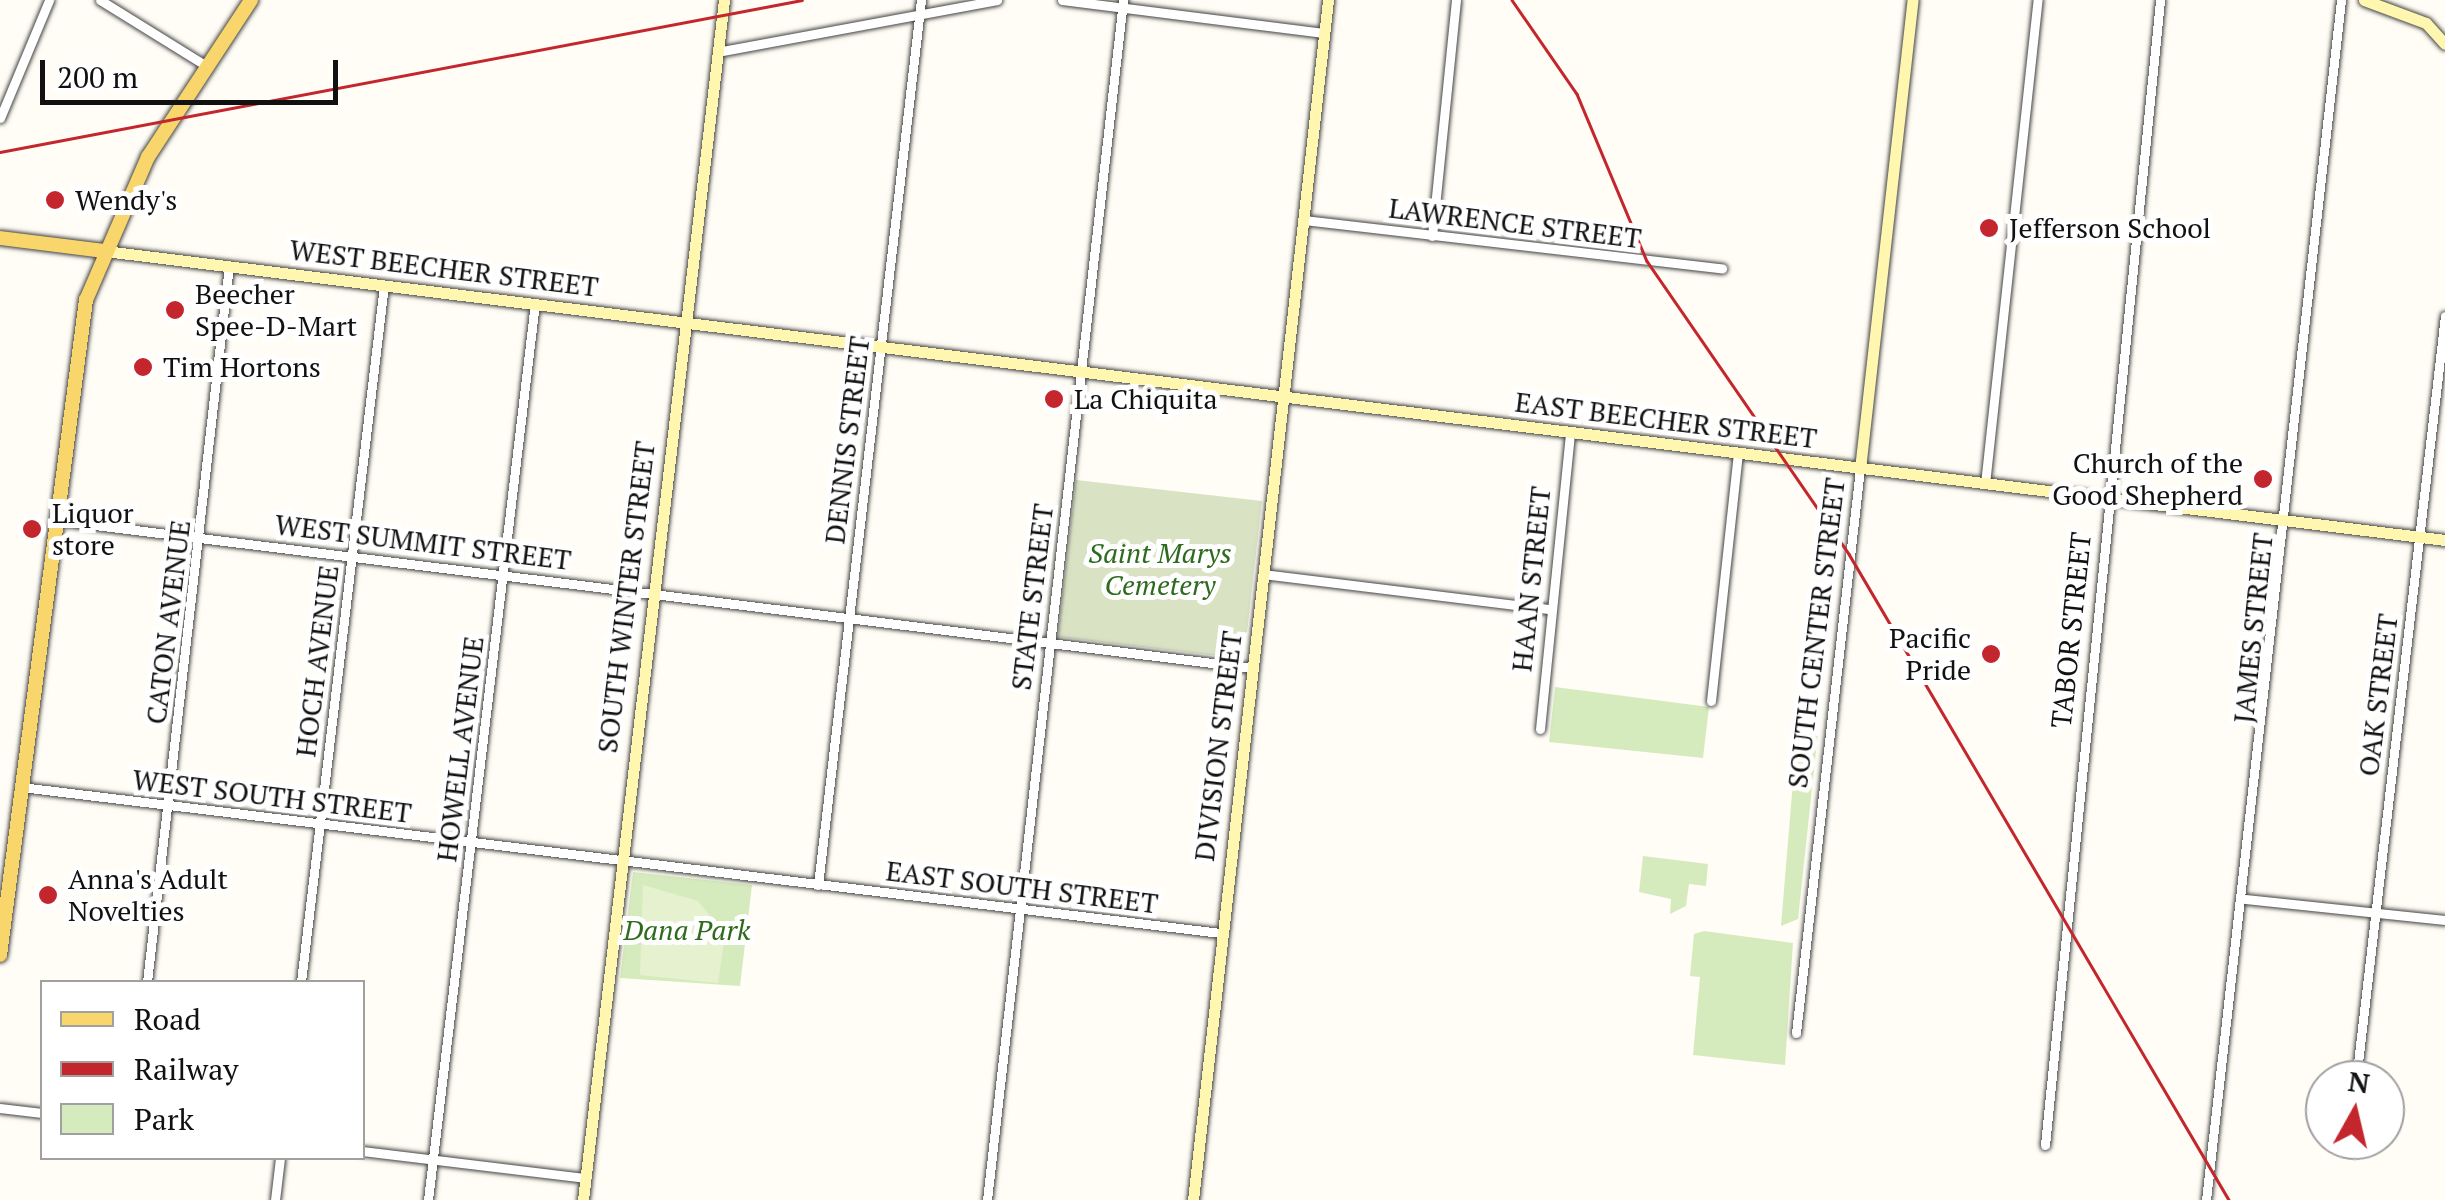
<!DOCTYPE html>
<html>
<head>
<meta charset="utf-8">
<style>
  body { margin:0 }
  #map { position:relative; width:2445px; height:1200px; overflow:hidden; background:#fffdf5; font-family:"PT Serif",serif }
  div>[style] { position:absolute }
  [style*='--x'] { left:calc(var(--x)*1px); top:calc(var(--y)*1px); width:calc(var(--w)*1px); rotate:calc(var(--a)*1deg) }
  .green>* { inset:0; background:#d5ebbd }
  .cemetery>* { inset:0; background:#d9e3c4 }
  .pitch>* { inset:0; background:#e6f2cf }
  .roads { filter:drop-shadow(0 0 2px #444) drop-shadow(0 0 2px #444) }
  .street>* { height:9px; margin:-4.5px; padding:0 4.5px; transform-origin:4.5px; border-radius:4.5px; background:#fff }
  .secondary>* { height:11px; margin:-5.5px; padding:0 5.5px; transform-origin:5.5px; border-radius:5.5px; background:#fff6b0 }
  .primary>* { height:14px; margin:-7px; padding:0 7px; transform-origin:7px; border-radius:7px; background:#f9d66b }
  .rail>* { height:2.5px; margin:-1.25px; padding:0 1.25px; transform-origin:1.25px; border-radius:1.25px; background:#c4262e }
  .dots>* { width:28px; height:28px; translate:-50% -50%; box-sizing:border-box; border:5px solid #fff; border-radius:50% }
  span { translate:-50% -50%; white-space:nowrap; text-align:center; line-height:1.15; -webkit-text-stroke:10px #fff; paint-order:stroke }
  .poi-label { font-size:28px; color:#111 }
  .left { translate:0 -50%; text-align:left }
  .right { translate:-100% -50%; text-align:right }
  .street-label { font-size:28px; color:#111 }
  .park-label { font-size:28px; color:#2f6b1f; font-style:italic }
  .legend { position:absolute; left:40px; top:980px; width:325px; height:180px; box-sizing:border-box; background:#fff; border:2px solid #a0a0a0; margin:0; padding:12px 18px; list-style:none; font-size:30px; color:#111 }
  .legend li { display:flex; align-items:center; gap:20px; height:50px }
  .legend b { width:50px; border:2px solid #a0a0a0 }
  .north { position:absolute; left:2305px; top:1060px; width:100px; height:100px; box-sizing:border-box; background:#fff; border:2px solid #a0a0a0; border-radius:50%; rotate:8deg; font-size:28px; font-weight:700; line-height:40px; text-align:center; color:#111 }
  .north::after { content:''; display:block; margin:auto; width:35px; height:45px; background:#c4262e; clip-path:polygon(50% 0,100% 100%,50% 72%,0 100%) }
  .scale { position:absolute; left:40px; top:60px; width:298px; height:45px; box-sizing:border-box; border:5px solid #111; border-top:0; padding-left:12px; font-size:30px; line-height:35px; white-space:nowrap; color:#111; -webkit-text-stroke:8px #fff; paint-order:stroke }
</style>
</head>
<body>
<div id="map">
  <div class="green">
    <div style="clip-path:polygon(1555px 687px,1709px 707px,1703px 758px,1549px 742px)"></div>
    <div style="clip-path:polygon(1798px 721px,1819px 723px,1798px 919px,1781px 926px)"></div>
    <div style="clip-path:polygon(1643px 856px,1708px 864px,1706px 886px,1689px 884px,1686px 906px,1670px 914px,1671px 899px,1639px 892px)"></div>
    <div style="clip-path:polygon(633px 872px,752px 885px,740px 986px,620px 978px)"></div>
    <div style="clip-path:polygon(1704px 931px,1793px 943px,1785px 1065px,1693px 1055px,1700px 977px,1690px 976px,1694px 934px)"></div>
  </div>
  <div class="cemetery">
    <div style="clip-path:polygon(1076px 480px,1262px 501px,1244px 659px,1058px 637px)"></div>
  </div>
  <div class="pitch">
    <div style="clip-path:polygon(643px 885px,698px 901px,725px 935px,718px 983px,640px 975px)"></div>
  </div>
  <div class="roads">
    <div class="street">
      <div style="--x:100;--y:0;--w:127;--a:31.8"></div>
      <div style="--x:1062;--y:0;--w:264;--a:7.2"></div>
      <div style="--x:717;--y:52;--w:285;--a:-10.5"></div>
      <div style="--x:0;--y:118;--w:128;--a:-67.4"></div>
      <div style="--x:1304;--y:220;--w:421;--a:6.6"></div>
      <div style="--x:1432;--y:236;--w:237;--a:-84.2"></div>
      <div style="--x:1985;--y:484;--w:487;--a:-83.8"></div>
      <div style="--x:54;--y:520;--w:1207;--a:7.04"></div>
      <div style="--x:1263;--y:574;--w:287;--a:7"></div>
      <div style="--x:1711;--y:701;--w:248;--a:-83.8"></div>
      <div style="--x:1540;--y:729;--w:297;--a:-84.2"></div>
      <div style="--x:21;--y:787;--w:1209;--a:6.94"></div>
      <div style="--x:818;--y:885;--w:891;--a:-83.36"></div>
      <div style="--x:2245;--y:899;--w:201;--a:6"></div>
      <div style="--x:147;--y:982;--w:721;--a:-83.47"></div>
      <div style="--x:301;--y:982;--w:702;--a:-83.21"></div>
      <div style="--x:1796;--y:1033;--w:568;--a:-83.53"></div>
      <div style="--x:2356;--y:1080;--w:769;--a:-83.36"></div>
      <div style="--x:0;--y:1108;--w:42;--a:6.8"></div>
      <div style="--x:2045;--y:1145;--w:1151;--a:-84.26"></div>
      <div style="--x:362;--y:1151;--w:226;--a:6.9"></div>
      <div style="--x:275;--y:1200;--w:42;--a:-83.2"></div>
      <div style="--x:428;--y:1200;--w:903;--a:-83.2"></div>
      <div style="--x:987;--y:1200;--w:1208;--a:-83.53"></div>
      <div style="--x:2206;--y:1200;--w:1208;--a:-83.58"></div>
    </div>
    <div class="secondary">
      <div style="--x:2364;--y:0;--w:66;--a:20.4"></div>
      <div style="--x:2426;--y:23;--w:28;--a:48"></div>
      <div style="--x:105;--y:251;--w:2358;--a:7.04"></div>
      <div style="--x:1860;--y:469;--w:472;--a:-83.6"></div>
      <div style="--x:583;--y:1200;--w:1208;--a:-83.3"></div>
      <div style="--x:1193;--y:1200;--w:1208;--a:-83.58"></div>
    </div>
    <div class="primary">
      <div style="--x:0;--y:238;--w:106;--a:7.1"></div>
      <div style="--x:0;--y:955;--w:661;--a:-82.52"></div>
      <div style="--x:86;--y:300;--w:156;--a:-66.6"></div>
      <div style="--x:148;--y:157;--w:188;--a:-56.7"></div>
    </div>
  </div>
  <div class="rail">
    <div style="--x:1512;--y:0;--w:114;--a:55.3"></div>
    <div style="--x:1577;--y:94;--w:181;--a:67.3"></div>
    <div style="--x:1647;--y:261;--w:356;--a:55.4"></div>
    <div style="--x:1849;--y:554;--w:749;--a:59.53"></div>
    <div style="--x:0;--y:152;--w:816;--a:-10.73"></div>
  </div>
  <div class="dots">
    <div style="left:55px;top:200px;background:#c4262e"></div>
    <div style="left:1989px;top:228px;background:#c4262e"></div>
    <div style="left:175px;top:310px;background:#c4262e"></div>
    <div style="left:143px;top:367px;background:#c4262e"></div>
    <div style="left:1054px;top:399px;background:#c4262e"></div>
    <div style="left:2263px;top:479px;background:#c4262e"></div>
    <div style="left:32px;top:529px;background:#c4262e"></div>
    <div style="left:1991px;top:654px;background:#c4262e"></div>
    <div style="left:48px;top:895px;background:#c4262e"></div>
  </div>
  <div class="poi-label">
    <span class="left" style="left:75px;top:200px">Wendy's</span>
    <span class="left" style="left:2009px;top:228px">Jefferson School</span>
    <span class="left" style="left:195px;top:310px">Beecher<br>Spee-D-Mart</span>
    <span class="left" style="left:163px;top:367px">Tim Hortons</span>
    <span class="left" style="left:1074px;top:399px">La Chiquita</span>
    <span class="right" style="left:2243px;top:479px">Church of the<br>Good Shepherd</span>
    <span class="left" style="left:52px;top:529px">Liquor<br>store</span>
    <span class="right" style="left:1971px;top:654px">Pacific<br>Pride</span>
    <span class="left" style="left:68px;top:895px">Anna's Adult<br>Novelties</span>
  </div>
  <div class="street-label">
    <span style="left:1515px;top:223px;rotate:7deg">LAWRENCE STREET</span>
    <span style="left:444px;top:268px;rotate:7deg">WEST BEECHER STREET</span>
    <span style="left:1666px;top:420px;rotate:7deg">EAST BEECHER STREET</span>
    <span style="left:847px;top:440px;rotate:-83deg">DENNIS STREET</span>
    <span style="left:423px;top:542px;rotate:7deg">WEST SUMMIT STREET</span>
    <span style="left:1531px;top:579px;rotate:-84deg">HAAN STREET</span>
    <span style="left:626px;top:597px;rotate:-83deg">SOUTH WINTER STREET</span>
    <span style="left:1032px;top:597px;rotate:-83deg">STATE STREET</span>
    <span style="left:168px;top:622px;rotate:-83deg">CATON AVENUE</span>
    <span style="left:2253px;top:628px;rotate:-84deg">JAMES STREET</span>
    <span style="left:2071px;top:630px;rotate:-84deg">TABOR STREET</span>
    <span style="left:1816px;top:633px;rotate:-83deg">SOUTH CENTER STREET</span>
    <span style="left:317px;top:661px;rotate:-83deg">HOCH AVENUE</span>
    <span style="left:2378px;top:695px;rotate:-83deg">OAK STREET</span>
    <span style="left:1218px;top:746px;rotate:-83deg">DIVISION STREET</span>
    <span style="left:460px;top:749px;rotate:-83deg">HOWELL AVENUE</span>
    <span style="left:272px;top:796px;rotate:7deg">WEST SOUTH STREET</span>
    <span style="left:1022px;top:887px;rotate:7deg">EAST SOUTH STREET</span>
  </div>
  <div class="park-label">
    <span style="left:1160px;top:569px">Saint Marys<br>Cemetery</span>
    <span style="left:687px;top:930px">Dana Park</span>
  </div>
  <ul class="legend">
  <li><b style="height:12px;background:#f9d66b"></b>Road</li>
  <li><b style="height:12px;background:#c4262e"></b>Railway</li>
  <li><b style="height:28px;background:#d5ebbd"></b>Park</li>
  </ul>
  <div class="north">N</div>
  <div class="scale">200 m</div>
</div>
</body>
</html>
